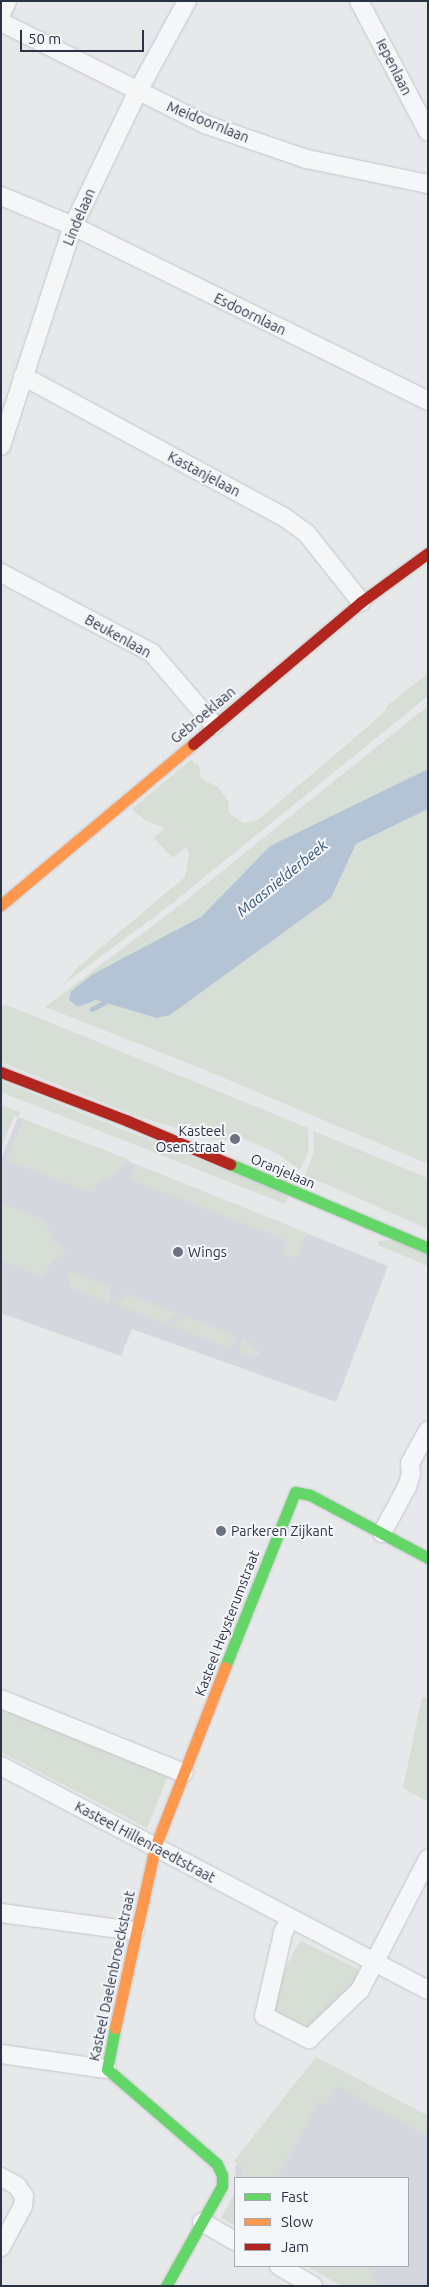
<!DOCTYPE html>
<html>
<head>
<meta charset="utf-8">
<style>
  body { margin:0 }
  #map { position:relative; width:429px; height:2287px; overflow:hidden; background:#e6e8ea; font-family:Ubuntu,sans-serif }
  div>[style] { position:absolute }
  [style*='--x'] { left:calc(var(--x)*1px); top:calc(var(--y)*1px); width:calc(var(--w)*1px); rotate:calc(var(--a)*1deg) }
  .built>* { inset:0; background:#d4d7dd }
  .green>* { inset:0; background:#d6ded6 }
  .water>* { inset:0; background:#b4c4d5 }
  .stream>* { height:5px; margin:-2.5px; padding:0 2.5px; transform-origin:2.5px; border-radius:2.5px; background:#b4c4d5 }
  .roads { filter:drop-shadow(0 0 1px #c4c6c8) drop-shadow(0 0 1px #c4c6c8) }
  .street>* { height:18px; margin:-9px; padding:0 9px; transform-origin:9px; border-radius:9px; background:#f5f6f7 }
  .fast>* { height:11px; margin:-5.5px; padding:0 5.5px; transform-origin:5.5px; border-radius:5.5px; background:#63d668 }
  .slow>* { height:11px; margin:-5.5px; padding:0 5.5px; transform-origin:5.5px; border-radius:5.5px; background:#ff974d }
  .jam>* { height:11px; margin:-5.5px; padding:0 5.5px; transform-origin:5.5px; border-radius:5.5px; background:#b3261e }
  .dots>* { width:14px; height:14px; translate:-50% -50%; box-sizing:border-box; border:2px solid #f4f6f9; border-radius:50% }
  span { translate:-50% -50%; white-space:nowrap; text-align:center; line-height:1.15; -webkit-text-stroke:4px #f4f6f9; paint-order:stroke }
  .street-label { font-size:14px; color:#2b3445 }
  .poi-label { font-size:14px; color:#2b3445 }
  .right { translate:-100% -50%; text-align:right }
  .left { translate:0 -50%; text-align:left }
  .water-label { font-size:15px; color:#34527a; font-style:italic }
  .frame { position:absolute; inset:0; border:2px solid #2b3445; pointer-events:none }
  .legend { position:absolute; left:234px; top:2177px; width:175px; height:90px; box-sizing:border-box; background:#f4f6f9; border:1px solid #a4a8b1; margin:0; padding:6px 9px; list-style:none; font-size:15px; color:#2b3445 }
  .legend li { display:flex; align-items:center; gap:10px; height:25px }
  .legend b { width:25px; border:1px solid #a4a8b1 }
  .scale { position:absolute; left:20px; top:30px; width:124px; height:22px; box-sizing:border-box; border:2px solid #2b3445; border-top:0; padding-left:6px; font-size:15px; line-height:18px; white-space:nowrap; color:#2b3445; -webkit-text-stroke:4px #f4f6f9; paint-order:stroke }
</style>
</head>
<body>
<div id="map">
  <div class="built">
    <div style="clip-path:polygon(18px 1117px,388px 1266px,336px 1402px,132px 1329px,121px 1356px,1px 1313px,1px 1159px)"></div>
    <div style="clip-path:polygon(316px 2057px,428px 2116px,428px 2286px,342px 2286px,307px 2266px,408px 2266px,408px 2178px,236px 2178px,235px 2167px)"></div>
  </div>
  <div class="green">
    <div style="clip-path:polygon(428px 673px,428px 696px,170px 905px,63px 985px,78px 967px,185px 877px,189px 855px,187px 846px,173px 858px,154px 838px,164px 828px,146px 821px,132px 809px,192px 759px,193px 762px,199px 765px,201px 779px,218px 787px,229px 802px,228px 811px,231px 815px,244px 823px,258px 820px,365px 729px,385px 711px,388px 705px)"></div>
    <div style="clip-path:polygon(428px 706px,428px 769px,270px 846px,201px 917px,70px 991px,69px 1000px,78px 1007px,96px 1000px,157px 1018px,170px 1015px,331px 898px,356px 844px,428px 809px,428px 1164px,200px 1068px,45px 1007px,180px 905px)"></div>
    <div style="clip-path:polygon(7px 1005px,308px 1128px,309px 1150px,300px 1170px,276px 1153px,235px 1135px,232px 1139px,215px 1140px,137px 1116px,1px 1062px,1px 1006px)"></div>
    <div style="clip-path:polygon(1px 1081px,289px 1195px,285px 1204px,1px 1092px)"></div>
    <div style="clip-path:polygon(1px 1105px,20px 1112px,18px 1117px,14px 1116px,1px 1149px)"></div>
    <div style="clip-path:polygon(23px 1119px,130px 1160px,114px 1175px,100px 1181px,92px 1193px,7px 1161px)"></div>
    <div style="clip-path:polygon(313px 1131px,428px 1178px,428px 1229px,305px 1175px,314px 1152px)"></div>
    <div style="clip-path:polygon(134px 1164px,307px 1233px,299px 1255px,294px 1258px,283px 1254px,288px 1241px,131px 1180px)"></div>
    <div style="clip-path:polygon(1px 1203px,45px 1220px,53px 1239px,67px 1251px,53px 1261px,43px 1277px,1px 1261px)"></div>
    <div style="clip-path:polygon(395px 1240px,428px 1254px,428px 1266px,378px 1245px,379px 1241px)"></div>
    <div style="clip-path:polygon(71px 1271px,110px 1287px,110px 1303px,71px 1288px,68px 1277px)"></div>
    <div style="clip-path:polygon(127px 1294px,179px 1314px,163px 1323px,116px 1304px)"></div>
    <div style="clip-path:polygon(185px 1316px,236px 1336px,228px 1348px,173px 1326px)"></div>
    <div style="clip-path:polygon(242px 1338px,251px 1342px,250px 1347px,261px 1352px,259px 1355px,252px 1357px,239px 1353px)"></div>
    <div style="clip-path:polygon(422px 1697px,428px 1698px,428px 1802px,403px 1788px)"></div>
    <div style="clip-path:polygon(1px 1707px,169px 1773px,147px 1828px,1px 1752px)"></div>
    <div style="clip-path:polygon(301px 1941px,364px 1972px,355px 1986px,308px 2028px,277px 2013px,269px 2004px,294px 1951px)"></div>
    <div style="clip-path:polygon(316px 2057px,428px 2116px,428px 2137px,337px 2086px,326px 2105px,319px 2102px,277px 2178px,243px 2178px,242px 2168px,234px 2161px)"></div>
    <div style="clip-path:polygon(235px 2193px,235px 2226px,221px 2218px)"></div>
    <div style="clip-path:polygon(307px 2266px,364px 2266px,374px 2271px,370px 2278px,384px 2286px,343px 2286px)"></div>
  </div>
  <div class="water">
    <div style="clip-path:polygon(428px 769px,428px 809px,356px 844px,331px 898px,170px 1015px,157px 1018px,96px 1000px,78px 1007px,69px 1000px,71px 991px,93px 974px,201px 917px,270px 846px)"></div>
  </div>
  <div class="stream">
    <div style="--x:92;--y:1009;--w:19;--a:-28"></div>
  </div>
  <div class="roads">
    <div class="street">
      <div style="--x:359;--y:1;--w:148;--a:62.2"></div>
      <div style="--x:1;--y:14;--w:14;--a:-65"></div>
      <div style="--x:1;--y:22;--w:230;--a:26.6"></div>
      <div style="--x:207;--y:125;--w:106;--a:18.8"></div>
      <div style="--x:307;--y:159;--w:124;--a:11.7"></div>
      <div style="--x:1;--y:196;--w:78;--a:22.6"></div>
      <div style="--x:73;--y:226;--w:396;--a:26.2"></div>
      <div style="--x:23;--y:376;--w:297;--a:28.4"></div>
      <div style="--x:284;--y:517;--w:29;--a:36"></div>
      <div style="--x:307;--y:534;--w:87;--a:51.5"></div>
      <div style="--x:1;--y:446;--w:231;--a:-71.9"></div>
      <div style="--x:73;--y:226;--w:150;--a:-64.3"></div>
      <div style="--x:138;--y:91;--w:102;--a:-61.4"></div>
      <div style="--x:1;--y:573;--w:171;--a:27.9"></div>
      <div style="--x:152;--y:653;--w:95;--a:49.3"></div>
      <div style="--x:382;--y:1533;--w:52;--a:-61.5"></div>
      <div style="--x:407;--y:1487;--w:14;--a:-73"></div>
      <div style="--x:411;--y:1474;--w:11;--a:-95"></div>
      <div style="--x:410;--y:1463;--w:37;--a:-61"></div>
      <div style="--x:1;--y:1699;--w:197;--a:22"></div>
      <div style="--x:1;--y:1766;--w:482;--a:27.7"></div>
      <div style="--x:1;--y:1913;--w:135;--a:7.7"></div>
      <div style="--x:290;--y:1918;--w:17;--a:115"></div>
      <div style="--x:283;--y:1933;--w:85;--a:102.9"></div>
      <div style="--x:264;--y:2016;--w:51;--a:27.1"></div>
      <div style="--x:309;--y:2039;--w:71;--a:-43.9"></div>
      <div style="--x:360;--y:1990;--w:148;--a:-62.6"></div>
      <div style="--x:1;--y:2054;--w:107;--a:8.1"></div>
      <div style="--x:1;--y:2177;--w:18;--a:29"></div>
      <div style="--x:17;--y:2186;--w:12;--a:55"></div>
      <div style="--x:24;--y:2196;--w:10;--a:96"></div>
      <div style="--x:23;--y:2206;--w:47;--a:118.2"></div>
      <div style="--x:202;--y:2222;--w:38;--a:30"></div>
      <div style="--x:279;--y:2266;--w:39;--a:30"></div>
    </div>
    <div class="fast">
      <div style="--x:230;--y:1164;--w:215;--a:23"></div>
      <div style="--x:225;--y:1667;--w:188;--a:-68.2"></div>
      <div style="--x:295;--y:1492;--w:15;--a:11"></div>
      <div style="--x:310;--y:1495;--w:134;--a:28.1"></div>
      <div style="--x:115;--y:2028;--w:42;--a:101"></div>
      <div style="--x:107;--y:2069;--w:145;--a:40.8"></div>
      <div style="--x:217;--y:2164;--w:12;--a:66"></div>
      <div style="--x:222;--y:2175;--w:11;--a:90"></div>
      <div style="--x:222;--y:2186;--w:115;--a:119.2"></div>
    </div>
    <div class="slow">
      <div style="--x:1;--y:905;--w:251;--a:-40"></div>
      <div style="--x:115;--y:2028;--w:185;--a:-77.5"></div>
      <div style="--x:155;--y:1847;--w:193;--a:-68.7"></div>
    </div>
    <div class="jam">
      <div style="--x:193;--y:744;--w:220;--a:-40.2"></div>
      <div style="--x:361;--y:602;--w:83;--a:-36.2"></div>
      <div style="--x:1;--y:1072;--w:136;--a:21.1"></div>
      <div style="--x:128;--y:1121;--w:111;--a:22.9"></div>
    </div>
  </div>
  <div class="dots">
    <div style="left:235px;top:1139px;background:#6c737f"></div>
    <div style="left:178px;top:1252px;background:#6c737f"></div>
    <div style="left:221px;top:1531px;background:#6c737f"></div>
  </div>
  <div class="street-label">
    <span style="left:394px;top:67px;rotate:63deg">Iepenlaan</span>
    <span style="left:208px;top:122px;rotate:22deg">Meidoornlaan</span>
    <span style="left:79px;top:217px;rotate:-67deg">Lindelaan</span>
    <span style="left:250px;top:314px;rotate:26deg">Esdoornlaan</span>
    <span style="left:204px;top:474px;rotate:28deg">Kastanjelaan</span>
    <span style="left:118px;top:636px;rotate:29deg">Beukenlaan</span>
    <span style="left:203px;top:715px;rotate:-40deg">Gebroeklaan</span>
    <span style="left:283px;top:1171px;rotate:23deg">Oranjelaan</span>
    <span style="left:227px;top:1623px;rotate:-69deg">Kasteel Heysterumstraat</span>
    <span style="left:145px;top:1842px;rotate:28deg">Kasteel Hillenraedtstraat</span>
    <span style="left:112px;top:1976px;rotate:-78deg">Kasteel Daelenbroeckstraat</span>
  </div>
  <div class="poi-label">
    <span class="right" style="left:225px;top:1139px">Kasteel<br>Osenstraat</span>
    <span class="left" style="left:188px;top:1252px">Wings</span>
    <span class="left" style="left:231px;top:1531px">Parkeren Zijkant</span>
  </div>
  <div class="water-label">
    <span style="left:282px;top:878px;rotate:-39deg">Maasnielderbeek</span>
  </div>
  <div class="frame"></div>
  <ul class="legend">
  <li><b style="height:6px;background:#63d668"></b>Fast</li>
  <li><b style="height:6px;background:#ff974d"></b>Slow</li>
  <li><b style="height:6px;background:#b3261e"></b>Jam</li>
  </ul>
  <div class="scale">50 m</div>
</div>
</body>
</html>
